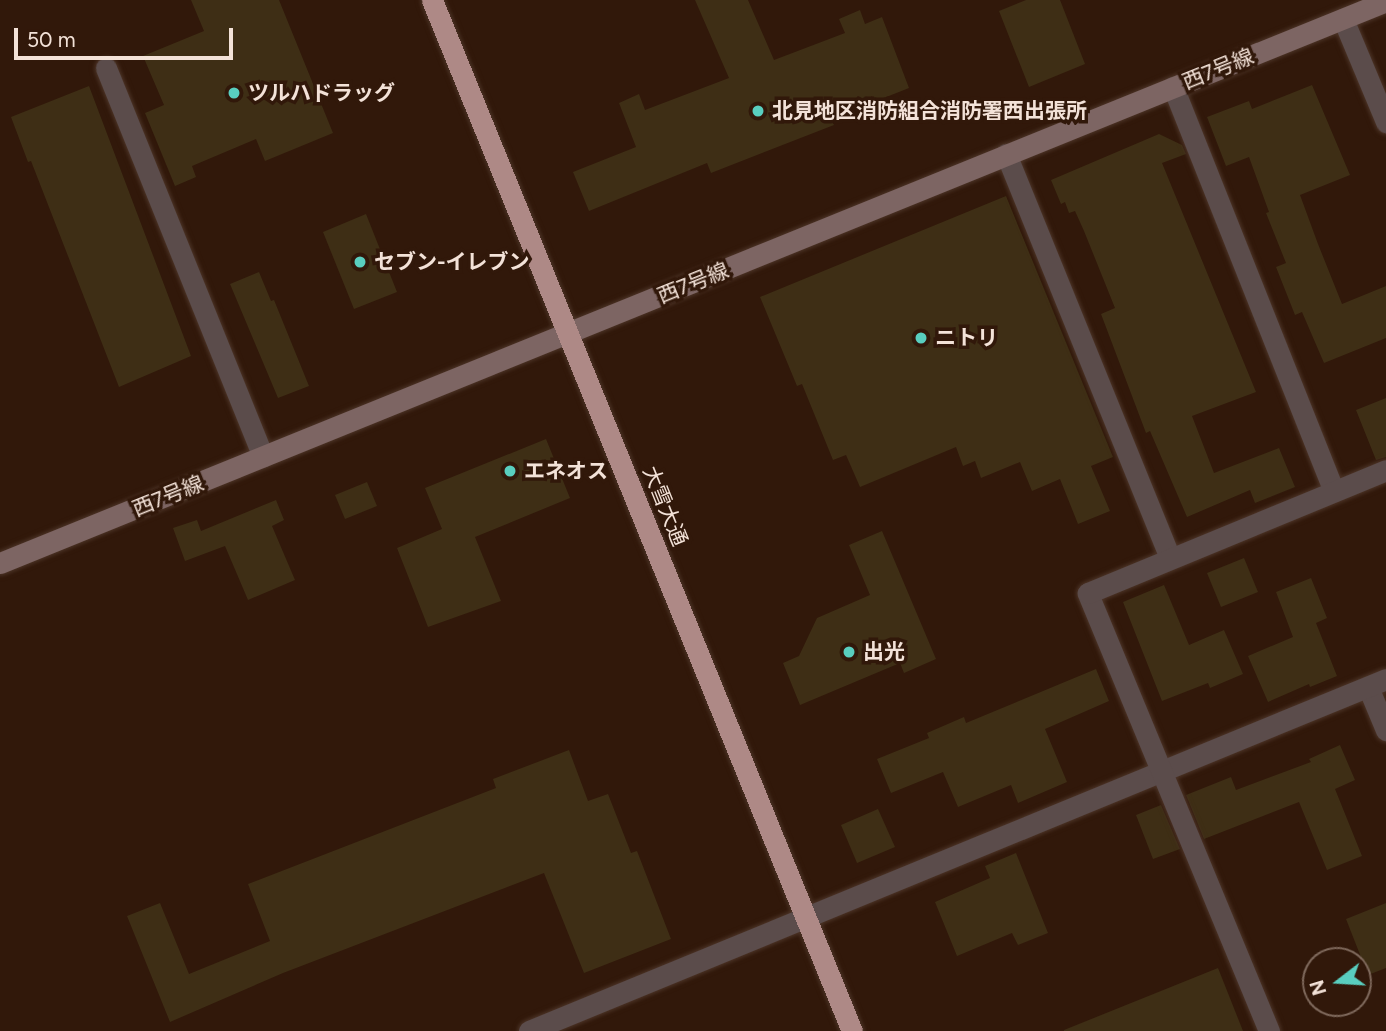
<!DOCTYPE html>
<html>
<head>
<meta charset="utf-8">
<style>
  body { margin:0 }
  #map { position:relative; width:1386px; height:1031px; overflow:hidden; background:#31180a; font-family:Figtree,"Noto Sans JP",sans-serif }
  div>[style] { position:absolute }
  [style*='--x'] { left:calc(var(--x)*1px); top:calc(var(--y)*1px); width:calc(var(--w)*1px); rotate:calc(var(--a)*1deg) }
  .building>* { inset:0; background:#3e2e15 }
  .roads { filter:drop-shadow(0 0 2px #4c3427) drop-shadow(0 0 2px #4c3427) }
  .street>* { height:21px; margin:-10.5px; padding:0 10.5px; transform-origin:10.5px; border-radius:10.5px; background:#5b4c4b }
  .secondary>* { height:21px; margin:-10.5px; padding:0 10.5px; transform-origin:10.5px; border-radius:10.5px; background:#7d6563 }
  .highway>* { height:21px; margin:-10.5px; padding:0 10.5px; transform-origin:10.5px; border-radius:10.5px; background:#ae8986 }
  .dots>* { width:19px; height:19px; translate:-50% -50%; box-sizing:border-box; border:4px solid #31180a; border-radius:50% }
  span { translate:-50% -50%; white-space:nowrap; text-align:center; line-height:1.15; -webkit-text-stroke:7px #31180a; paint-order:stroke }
  .street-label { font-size:21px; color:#f3e2d8 }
  .poi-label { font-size:21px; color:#f3e2d8; font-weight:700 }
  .left { translate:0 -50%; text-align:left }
  .north { position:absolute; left:1302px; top:947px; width:70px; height:70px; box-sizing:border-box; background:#31180a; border:2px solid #7f695c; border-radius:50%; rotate:253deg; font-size:19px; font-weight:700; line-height:28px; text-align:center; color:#f3e2d8 }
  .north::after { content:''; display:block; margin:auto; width:24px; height:32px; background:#59cebf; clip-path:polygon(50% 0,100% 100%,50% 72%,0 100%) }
  .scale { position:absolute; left:14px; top:28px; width:219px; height:32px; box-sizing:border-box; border:4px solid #f3e2d8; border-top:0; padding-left:9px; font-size:21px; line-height:24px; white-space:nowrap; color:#f3e2d8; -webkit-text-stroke:5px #31180a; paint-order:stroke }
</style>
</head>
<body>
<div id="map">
  <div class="building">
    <div style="clip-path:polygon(191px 0,279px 0,333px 133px,265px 161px,256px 139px,192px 166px,196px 177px,175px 186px,145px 113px,164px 105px,143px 56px,204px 31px)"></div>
    <div style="clip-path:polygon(695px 0,748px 0,774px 60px,845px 33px,839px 19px,860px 10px,865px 24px,882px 17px,909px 88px,831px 119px,834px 125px,711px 173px,707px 163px,589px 211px,573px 172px,636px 147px,619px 103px,639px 94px,645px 110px,729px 78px)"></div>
    <div style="clip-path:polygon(1026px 0,1060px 0,1085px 64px,1029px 87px,999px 11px)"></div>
    <div style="clip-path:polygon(1312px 85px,1350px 175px,1300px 195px,1318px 244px,1342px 304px,1386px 286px,1386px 338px,1324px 363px,1302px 312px,1295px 315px,1276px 267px,1286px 263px,1266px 213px,1269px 212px,1249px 157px,1226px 166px,1207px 117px,1249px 101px,1252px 109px)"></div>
    <div style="clip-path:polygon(89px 86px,191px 356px,119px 387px,31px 161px,28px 162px,11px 117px)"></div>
    <div style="clip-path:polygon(1159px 134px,1182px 145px,1186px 154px,1162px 163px,1256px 392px,1192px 416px,1214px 473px,1279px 448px,1295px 487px,1255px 503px,1250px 490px,1187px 517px,1150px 431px,1146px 433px,1101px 314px,1115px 308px,1084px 231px,1075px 211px,1069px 213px,1065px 202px,1061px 204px,1051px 180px)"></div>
    <div style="clip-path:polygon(1006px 196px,1113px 457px,1091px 466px,1110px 511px,1078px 524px,1060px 479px,1032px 491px,1020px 462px,981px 478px,975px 461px,963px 466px,956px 447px,860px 487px,846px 455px,833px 460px,802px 384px,797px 386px,760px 297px)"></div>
    <div style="clip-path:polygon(366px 214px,397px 292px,354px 309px,323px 232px)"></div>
    <div style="clip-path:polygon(259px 272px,271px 301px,274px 300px,309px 386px,278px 398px,230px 284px)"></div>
    <div style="clip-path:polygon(1386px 398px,1386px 457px,1376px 460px,1356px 410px)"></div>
    <div style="clip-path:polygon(546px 439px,570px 498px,475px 537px,501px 601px,428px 627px,397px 548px,442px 529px,425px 488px)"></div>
    <div style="clip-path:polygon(367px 482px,377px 506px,345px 519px,335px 495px)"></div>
    <div style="clip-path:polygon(276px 500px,284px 520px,272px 526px,295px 580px,248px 600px,225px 546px,185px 561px,173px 528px,197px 520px,201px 531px)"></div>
    <div style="clip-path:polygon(882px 531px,936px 659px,904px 673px,900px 663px,800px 705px,783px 663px,799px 656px,817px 618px,870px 595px,849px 545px)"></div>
    <div style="clip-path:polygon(1244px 558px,1258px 592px,1221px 607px,1207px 573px)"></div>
    <div style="clip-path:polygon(1311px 578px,1327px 618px,1316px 623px,1337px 676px,1310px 687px,1309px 684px,1268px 702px,1248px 656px,1293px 637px,1276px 592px)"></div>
    <div style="clip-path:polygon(1164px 585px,1189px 645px,1224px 630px,1243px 674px,1210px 688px,1208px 683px,1162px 701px,1123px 602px)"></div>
    <div style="clip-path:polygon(1096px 669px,1109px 701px,1045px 729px,1067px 782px,1018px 803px,1011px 785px,958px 807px,943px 772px,891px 793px,877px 759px,929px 738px,927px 733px,964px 717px,966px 723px)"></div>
    <div style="clip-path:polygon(1340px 745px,1355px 780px,1335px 789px,1362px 856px,1327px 870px,1299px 802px,1204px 839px,1186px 795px,1231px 777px,1236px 790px,1311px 762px,1309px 759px)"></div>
    <div style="clip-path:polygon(569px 750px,588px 801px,608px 794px,631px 853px,637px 851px,671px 939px,584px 973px,544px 873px,283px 973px,170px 1022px,127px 916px,160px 903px,189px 974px,270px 941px,248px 884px,496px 788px,493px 779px)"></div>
    <div style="clip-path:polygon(1161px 805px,1180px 849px,1153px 859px,1136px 815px)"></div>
    <div style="clip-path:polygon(878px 809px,895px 847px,857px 863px,841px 825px)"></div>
    <div style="clip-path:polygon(1016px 853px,1048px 933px,1018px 945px,1012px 933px,957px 956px,935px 902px,990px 878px,985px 866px)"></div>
    <div style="clip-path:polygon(1386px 903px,1386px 968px,1368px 975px,1346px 919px)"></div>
    <div style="clip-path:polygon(1218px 968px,1243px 1031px,1064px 1031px,1064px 1030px)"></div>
  </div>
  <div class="roads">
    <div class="street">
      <div style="--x:1343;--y:19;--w:112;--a:67.3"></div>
      <div style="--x:106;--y:68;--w:419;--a:68"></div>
      <div style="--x:1173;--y:87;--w:435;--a:68.3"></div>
      <div style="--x:1006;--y:154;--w:435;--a:67.9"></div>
      <div style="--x:1368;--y:687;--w:47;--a:67.3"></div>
      <div style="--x:529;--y:1031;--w:926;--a:-22.33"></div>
      <div style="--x:1269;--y:1031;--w:474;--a:-112.5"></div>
      <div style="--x:1088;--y:593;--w:322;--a:-22.4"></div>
    </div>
    <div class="secondary">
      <div style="--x:0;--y:563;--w:1496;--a:-22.07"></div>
    </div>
    <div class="highway">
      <div style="--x:432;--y:0;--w:1113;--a:67.84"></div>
    </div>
  </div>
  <div class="dots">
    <div style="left:234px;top:93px;background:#59cebf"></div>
    <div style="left:758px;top:111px;background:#59cebf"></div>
    <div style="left:360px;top:262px;background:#59cebf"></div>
    <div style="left:921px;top:338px;background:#59cebf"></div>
    <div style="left:510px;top:471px;background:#59cebf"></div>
    <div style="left:849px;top:652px;background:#59cebf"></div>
  </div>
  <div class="street-label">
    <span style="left:1218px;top:69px;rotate:-22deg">西7号線</span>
    <span style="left:693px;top:283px;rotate:-22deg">西7号線</span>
    <span style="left:168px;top:496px;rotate:-22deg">西7号線</span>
    <span style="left:665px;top:506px;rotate:68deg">大雪大通</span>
  </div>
  <div class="poi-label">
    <span class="left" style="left:248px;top:93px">ツルハドラッグ</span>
    <span class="left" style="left:772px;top:111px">北見地区消防組合消防署西出張所</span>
    <span class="left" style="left:374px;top:262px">セブン-イレブン</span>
    <span class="left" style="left:935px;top:338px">ニトリ</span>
    <span class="left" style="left:524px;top:471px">エネオス</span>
    <span class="left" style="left:863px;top:652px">出光</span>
  </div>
  <div class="north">N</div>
  <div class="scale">50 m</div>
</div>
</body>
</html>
